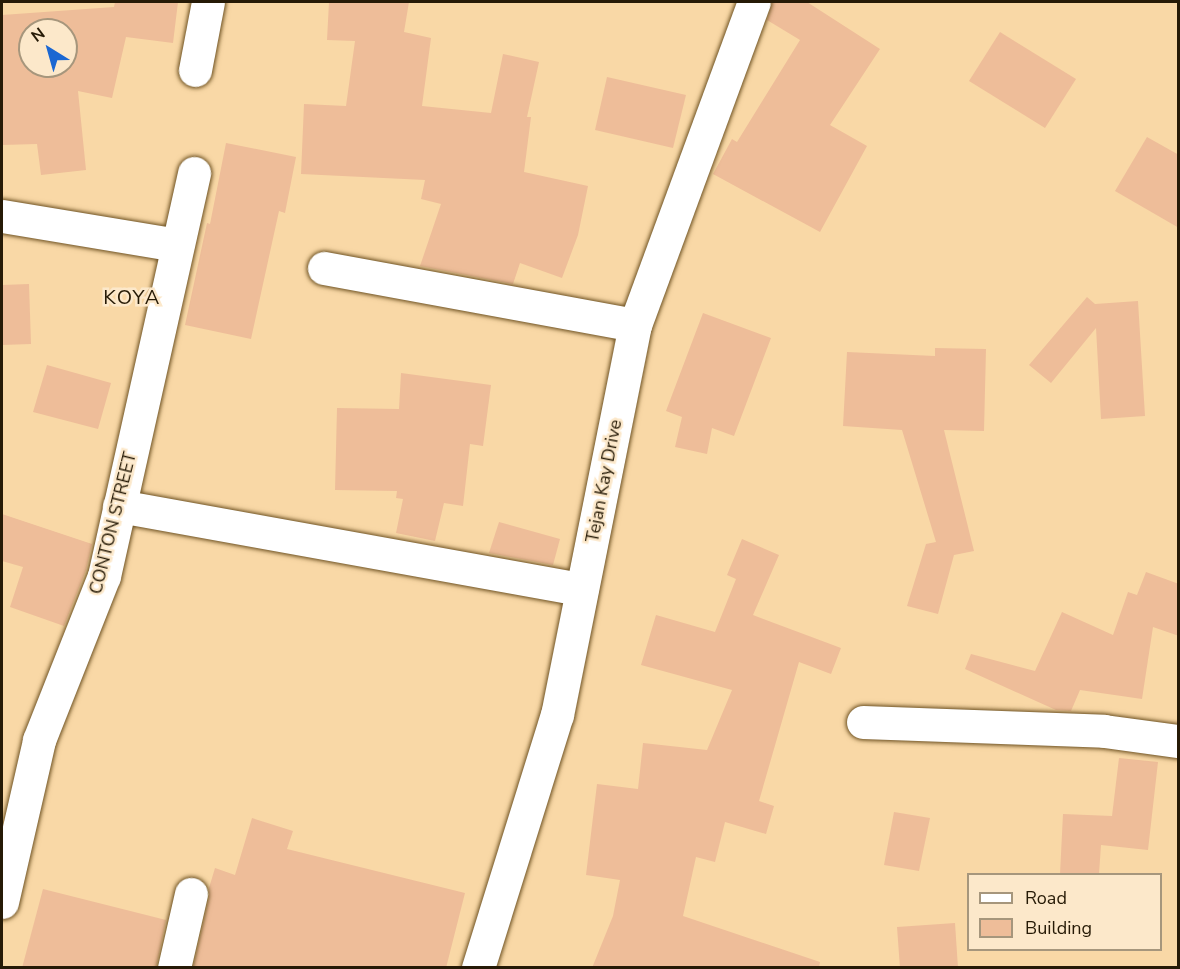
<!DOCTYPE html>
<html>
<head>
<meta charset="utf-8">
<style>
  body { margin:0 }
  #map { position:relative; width:1180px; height:969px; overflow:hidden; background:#f9d8a6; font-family:"Nunito Sans",sans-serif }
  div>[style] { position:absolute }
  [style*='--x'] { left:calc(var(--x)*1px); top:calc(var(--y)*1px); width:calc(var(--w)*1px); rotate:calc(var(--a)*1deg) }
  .building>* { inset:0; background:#eebd99 }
  .roads { filter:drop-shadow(0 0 2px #6f5323) drop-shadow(0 0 2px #6f5323) }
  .street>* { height:33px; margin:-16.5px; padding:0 16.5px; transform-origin:16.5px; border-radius:16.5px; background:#fff }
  span { translate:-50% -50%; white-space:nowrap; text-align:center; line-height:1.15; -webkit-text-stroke:5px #fce8ca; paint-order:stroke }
  .street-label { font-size:18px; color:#261a06 }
  .neighbourhood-label { font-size:20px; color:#261a06; letter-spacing:1.5px }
  .frame { position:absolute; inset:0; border:3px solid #261a06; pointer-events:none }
  .legend { position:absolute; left:967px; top:873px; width:195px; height:78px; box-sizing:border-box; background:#fce8ca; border:2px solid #a6967c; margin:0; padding:8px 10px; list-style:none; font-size:18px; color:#261a06 }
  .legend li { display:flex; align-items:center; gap:12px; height:30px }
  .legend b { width:30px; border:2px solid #a6967c }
  .north { position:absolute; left:18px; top:18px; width:60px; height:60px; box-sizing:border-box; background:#fce8ca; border:2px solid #a6967c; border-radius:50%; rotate:323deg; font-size:16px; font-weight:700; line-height:24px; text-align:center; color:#261a06 }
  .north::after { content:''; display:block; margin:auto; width:21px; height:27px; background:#1b67d2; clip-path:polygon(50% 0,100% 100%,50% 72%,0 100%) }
</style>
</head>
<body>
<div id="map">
  <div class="building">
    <div style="clip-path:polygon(evenodd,115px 2px,178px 2px,173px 43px,126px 37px,112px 98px,78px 91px,86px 170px,41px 175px,37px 144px,2px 145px,2px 15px,114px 7px,115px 2px,30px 30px,66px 30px,66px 66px,30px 66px,30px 30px)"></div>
    <div style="clip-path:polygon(329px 2px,409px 2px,404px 32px,431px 38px,422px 106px,491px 113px,503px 54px,539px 62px,527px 117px,531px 117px,524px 172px,588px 186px,578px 235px,562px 278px,520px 263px,513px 284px,420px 266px,441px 204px,421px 199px,425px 180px,301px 174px,304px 104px,346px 106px,355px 41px,327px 40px)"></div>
    <div style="clip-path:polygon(772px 2px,807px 2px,880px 49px,830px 125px,867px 146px,820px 232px,713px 174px,732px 139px,737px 142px,800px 40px,767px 20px)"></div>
    <div style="clip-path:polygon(1000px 32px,1076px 79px,1045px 128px,969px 81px)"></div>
    <div style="clip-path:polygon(607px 77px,686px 95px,673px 148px,595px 130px)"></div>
    <div style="clip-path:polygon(1147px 137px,1179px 155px,1179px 228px,1115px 191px)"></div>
    <div style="clip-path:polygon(226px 143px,296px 157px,285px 213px,279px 211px,251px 339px,185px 325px,207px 223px,210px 224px)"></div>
    <div style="clip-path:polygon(29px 284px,31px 344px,2px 345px,2px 285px)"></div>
    <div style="clip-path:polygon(1087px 297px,1095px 304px,1138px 301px,1145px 416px,1101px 419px,1096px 328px,1051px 383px,1029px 365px)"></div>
    <div style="clip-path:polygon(703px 313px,771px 338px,734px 436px,712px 428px,707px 454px,675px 447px,682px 417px,666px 411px)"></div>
    <div style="clip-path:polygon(935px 348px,986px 349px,984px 431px,944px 430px,974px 551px,954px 555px,938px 614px,907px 606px,926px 544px,936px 542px,902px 430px,843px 426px,847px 352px,935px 356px)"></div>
    <div style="clip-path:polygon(47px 365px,111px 383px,98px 429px,33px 412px)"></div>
    <div style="clip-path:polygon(401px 373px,491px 385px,483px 446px,470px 444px,463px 506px,444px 503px,435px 541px,396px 533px,403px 499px,396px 498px,397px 491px,335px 490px,337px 408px,399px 409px)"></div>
    <div style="clip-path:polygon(2px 514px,92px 544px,86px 570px,64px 626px,10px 607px,23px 567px,2px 561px)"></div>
    <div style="clip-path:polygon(499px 522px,560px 539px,553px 565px,489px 553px)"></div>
    <div style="clip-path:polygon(742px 539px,779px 555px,753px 615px,841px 648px,831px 674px,799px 662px,759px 801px,774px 806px,766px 834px,725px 822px,715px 862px,696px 857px,683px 916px,820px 962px,819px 968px,592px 968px,613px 916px,620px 880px,586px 875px,597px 784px,638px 789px,643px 743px,707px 750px,732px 690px,641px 665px,656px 615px,715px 632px,736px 579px,727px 575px)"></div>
    <div style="clip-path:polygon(1146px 572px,1179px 584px,1179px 636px,1153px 627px,1142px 699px,1080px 690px,1071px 711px,1056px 710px,965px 669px,971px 654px,1035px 671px,1062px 612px,1113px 635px,1128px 592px,1137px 595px)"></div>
    <div style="clip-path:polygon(1119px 758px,1158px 762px,1148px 850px,1101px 845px,1099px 874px,1060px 874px,1063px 814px,1112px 816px)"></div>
    <div style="clip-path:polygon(894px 812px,930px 818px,919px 871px,884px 865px)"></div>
    <div style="clip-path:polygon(252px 818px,293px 831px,287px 849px,465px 893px,446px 968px,193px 968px,209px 898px,209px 888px,215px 868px,235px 875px)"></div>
    <div style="clip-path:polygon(43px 889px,166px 920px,156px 968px,22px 968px)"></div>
    <div style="clip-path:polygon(955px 923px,958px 968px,900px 968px,897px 927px)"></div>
  </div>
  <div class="roads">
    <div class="street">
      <div style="--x:195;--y:70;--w:69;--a:-79.2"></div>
      <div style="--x:2;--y:216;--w:177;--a:9.4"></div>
      <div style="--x:324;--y:268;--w:316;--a:10.4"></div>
      <div style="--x:119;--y:506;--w:470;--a:10.2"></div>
      <div style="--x:863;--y:722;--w:241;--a:2.1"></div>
      <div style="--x:1104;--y:731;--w:75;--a:7.7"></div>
      <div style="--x:2;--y:902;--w:166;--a:-77.1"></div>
      <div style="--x:39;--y:740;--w:176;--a:-68.4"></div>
      <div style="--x:104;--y:576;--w:413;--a:-77.4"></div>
      <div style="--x:174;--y:968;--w:76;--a:-77.1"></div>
      <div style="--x:478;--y:968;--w:265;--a:-72.7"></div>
      <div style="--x:557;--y:715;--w:398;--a:-78.7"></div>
      <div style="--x:635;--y:325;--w:344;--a:-69.8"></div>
    </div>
  </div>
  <div class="street-label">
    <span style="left:604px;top:481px;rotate:-79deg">Tejan Kay Drive</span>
    <span style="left:113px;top:523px;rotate:-76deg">CONTON STREET</span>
  </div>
  <div class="neighbourhood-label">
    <span style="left:132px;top:297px">KOYA</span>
  </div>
  <div class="frame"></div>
  <ul class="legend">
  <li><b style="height:8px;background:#fff"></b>Road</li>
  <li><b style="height:16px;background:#eebd99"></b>Building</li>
  </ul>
  <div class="north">N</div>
</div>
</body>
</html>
